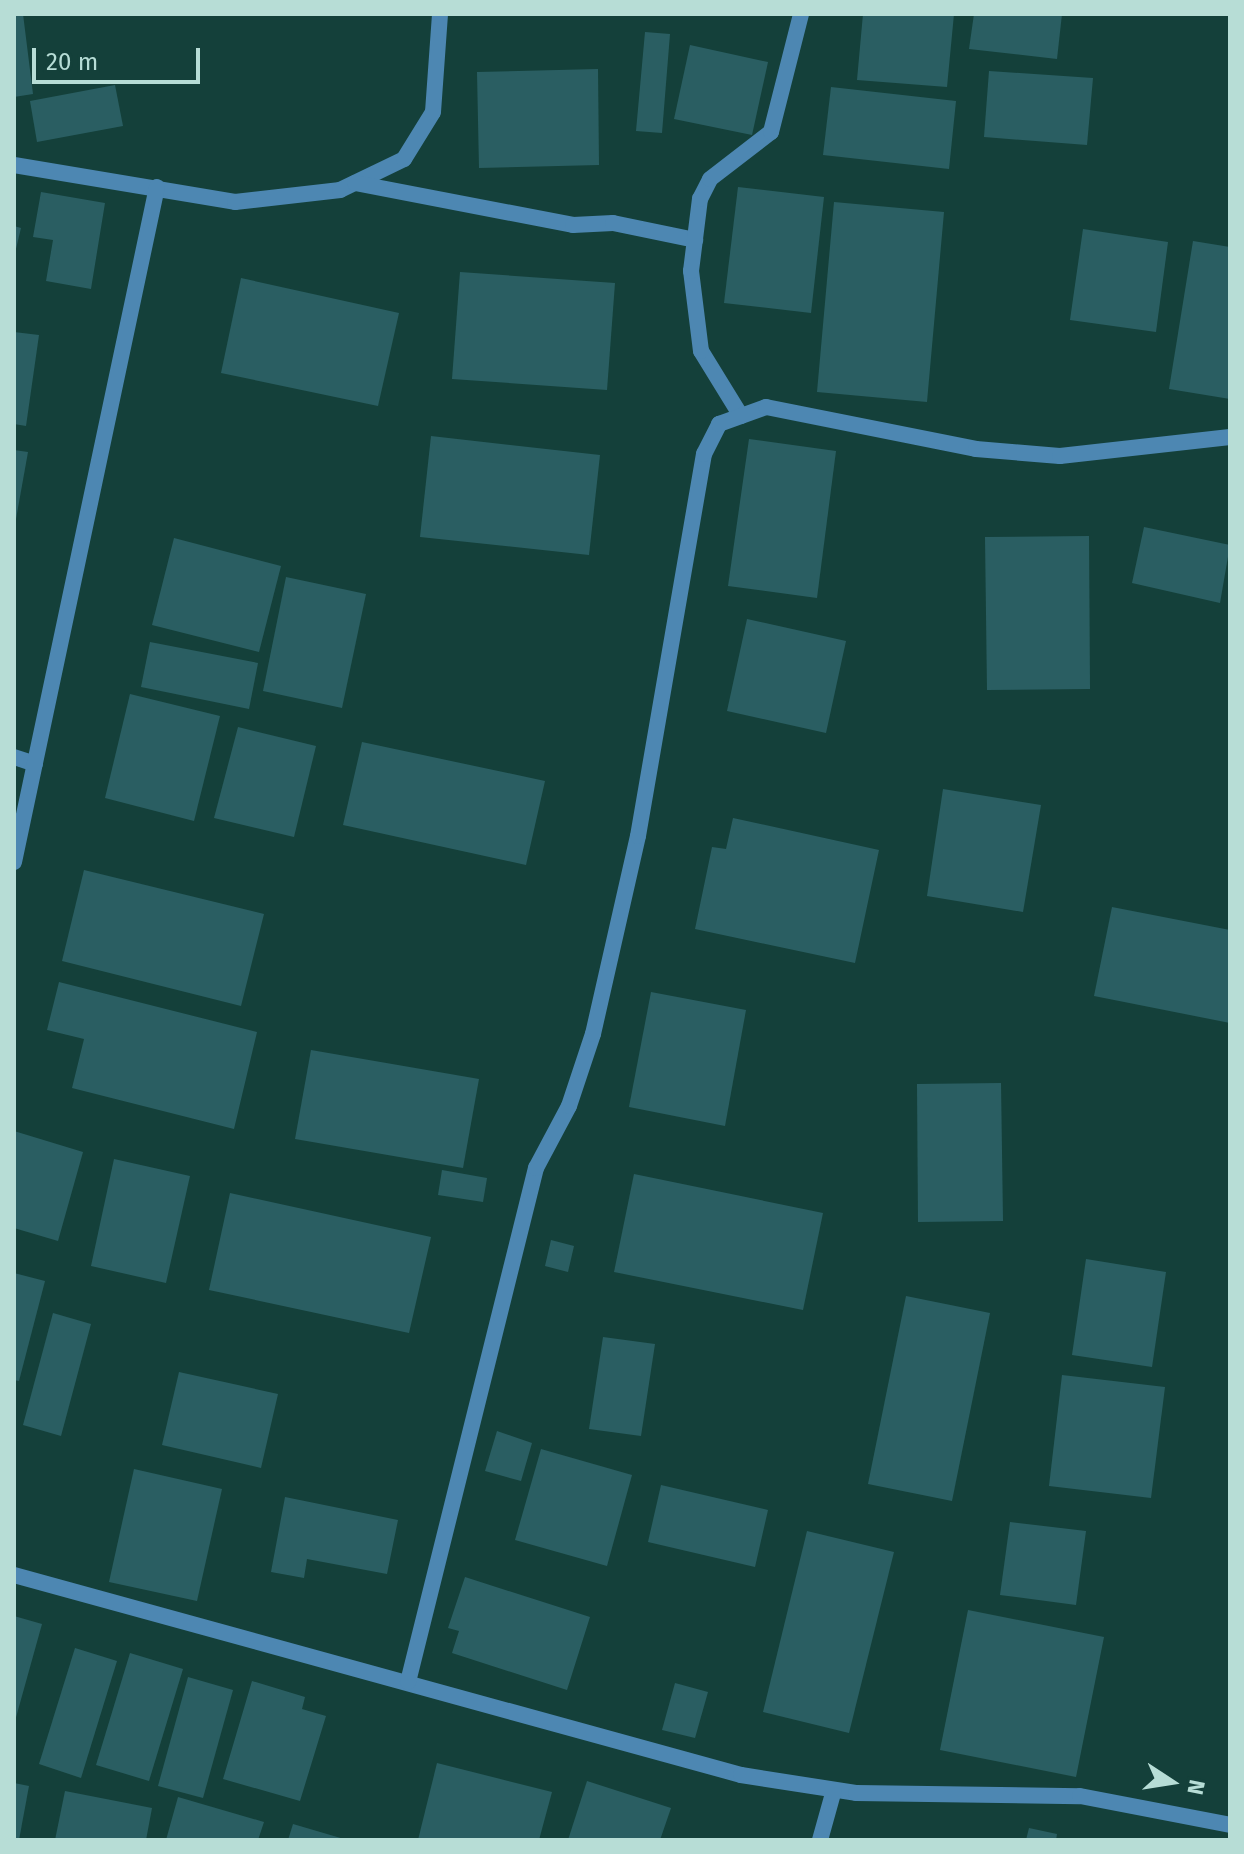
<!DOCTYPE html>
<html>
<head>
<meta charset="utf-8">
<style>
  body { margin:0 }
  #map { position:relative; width:1244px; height:1854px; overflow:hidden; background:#14403a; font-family:"Fira Sans",sans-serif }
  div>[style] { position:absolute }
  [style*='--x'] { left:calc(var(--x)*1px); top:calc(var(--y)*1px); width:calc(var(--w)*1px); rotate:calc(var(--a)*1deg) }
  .building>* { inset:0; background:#2a5e62 }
  .street>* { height:16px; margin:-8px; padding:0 8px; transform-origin:8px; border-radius:8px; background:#4d87b2 }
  span { translate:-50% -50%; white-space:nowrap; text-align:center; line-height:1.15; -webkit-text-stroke:6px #14403a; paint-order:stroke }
  .frame { position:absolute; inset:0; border:16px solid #b7ddd6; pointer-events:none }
  .north { position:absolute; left:1132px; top:1742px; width:80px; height:80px; -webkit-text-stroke:6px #14403a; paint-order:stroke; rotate:102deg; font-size:22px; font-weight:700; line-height:32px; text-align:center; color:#b7ddd6 }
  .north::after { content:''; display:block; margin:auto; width:28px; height:36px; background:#b7ddd6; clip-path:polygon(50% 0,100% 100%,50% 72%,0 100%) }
  .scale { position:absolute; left:32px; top:48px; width:168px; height:36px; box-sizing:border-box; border:4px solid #b7ddd6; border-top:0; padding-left:10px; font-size:24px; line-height:28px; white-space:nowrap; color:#b7ddd6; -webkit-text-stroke:6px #14403a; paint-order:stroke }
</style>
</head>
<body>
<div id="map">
  <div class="building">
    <div style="clip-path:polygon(14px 14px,23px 14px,33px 94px,14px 97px)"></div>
    <div style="clip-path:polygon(863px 14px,954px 14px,947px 87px,857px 80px)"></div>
    <div style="clip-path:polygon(974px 14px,1062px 14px,1057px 59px,969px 49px)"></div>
    <div style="clip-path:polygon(645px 32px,670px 34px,662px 133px,636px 131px)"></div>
    <div style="clip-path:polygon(690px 45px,768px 62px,752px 135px,674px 119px)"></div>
    <div style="clip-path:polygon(598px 69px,599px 165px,479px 168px,477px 72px)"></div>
    <div style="clip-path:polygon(989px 71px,1093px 78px,1087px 145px,984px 137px)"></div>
    <div style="clip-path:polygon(115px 85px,123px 126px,37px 142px,30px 101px)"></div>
    <div style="clip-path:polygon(831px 87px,956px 101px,949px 169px,823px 155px)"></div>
    <div style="clip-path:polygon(738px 187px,824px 197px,811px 313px,724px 303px)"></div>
    <div style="clip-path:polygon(41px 192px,105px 203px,91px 289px,46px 281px,53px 240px,33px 237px)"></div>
    <div style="clip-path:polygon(834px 202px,944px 212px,927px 402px,817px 392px)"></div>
    <div style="clip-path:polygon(14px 226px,21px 228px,15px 253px,14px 252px)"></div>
    <div style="clip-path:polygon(1083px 229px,1168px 242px,1156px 332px,1070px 320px)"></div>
    <div style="clip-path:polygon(1193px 241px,1230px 247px,1230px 399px,1169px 389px)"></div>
    <div style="clip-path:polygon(460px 272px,615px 283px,607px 390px,452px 379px)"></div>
    <div style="clip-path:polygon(241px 278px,399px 313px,378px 406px,221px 373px)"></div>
    <div style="clip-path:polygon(14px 332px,39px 335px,26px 426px,14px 424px)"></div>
    <div style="clip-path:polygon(431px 436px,600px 455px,589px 555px,420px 537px)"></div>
    <div style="clip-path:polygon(749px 439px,836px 451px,817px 598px,728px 586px)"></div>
    <div style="clip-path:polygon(14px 450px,28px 452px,16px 519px,14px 519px)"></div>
    <div style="clip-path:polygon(1144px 527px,1230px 545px,1220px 603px,1132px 583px)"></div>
    <div style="clip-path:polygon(1089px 536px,1090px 689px,987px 690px,985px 537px)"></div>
    <div style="clip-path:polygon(174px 538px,281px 566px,259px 652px,152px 625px)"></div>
    <div style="clip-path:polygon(286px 577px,366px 594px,342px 708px,263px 691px)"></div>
    <div style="clip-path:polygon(747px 619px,846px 641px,826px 733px,727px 711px)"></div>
    <div style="clip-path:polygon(150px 642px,258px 663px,249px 709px,141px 687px)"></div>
    <div style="clip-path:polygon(130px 694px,220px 716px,194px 821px,105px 798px)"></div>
    <div style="clip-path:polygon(238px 727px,316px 746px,294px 837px,214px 818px)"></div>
    <div style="clip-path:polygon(362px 742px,545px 781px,526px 865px,343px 825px)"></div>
    <div style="clip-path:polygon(943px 789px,1041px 805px,1023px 912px,927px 896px)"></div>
    <div style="clip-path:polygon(733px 818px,879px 850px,855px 963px,695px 929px,712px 847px,726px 849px)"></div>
    <div style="clip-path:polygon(84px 870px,264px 914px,241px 1006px,62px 961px)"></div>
    <div style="clip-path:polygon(1112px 907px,1230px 930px,1230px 1023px,1094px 996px)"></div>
    <div style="clip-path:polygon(59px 982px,257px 1032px,234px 1129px,72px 1088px,84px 1039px,47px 1030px)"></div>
    <div style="clip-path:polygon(651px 992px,746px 1010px,725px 1126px,629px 1107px)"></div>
    <div style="clip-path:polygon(311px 1050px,479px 1079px,463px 1168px,295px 1139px)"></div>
    <div style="clip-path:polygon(1001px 1083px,1003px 1221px,918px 1222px,917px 1084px)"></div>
    <div style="clip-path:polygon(14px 1131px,83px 1152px,58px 1241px,14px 1228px)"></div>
    <div style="clip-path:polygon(114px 1159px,190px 1176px,166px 1283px,91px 1266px)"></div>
    <div style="clip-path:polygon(442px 1170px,487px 1178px,483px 1202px,438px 1195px)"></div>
    <div style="clip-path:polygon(634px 1174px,823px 1213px,803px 1310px,614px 1272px)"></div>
    <div style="clip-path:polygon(230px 1193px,431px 1237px,409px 1333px,209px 1290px)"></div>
    <div style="clip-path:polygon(551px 1240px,574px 1246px,568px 1272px,545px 1266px)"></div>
    <div style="clip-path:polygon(1086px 1259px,1166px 1272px,1152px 1367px,1072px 1355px)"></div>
    <div style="clip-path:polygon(14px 1273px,45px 1281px,19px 1381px,14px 1380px)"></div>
    <div style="clip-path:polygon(906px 1296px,990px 1313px,952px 1501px,868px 1484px)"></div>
    <div style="clip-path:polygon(53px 1313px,91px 1324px,61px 1436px,23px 1425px)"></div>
    <div style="clip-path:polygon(603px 1337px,655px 1344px,641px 1436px,589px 1429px)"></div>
    <div style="clip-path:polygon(179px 1372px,278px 1394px,261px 1468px,162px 1445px)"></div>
    <div style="clip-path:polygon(1062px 1375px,1165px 1387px,1151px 1498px,1049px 1486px)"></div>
    <div style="clip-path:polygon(497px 1431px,532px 1443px,521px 1481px,485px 1471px)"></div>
    <div style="clip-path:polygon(541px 1449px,632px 1475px,607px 1566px,515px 1540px)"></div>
    <div style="clip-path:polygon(134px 1469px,222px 1489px,197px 1601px,109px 1582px)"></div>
    <div style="clip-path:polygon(661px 1485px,768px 1510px,755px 1567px,648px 1542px)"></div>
    <div style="clip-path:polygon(285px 1497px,398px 1520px,387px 1574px,307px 1559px,304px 1578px,271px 1572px)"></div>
    <div style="clip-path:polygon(1010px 1522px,1086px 1531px,1076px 1605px,1000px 1595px)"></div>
    <div style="clip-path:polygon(807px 1531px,894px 1552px,849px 1733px,763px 1712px)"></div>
    <div style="clip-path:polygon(465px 1577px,590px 1617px,567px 1690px,452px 1653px,459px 1631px,448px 1628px)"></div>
    <div style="clip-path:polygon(968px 1610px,1104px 1637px,1076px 1777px,940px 1750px)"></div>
    <div style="clip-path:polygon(14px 1616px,42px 1624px,15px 1721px,14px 1720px)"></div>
    <div style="clip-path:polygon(75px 1648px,117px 1661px,81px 1778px,39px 1764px)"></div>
    <div style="clip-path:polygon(130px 1653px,183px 1669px,149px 1781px,96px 1765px)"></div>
    <div style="clip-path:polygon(188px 1677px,233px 1690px,203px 1798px,158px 1786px)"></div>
    <div style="clip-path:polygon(252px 1681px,305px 1697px,302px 1709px,326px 1716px,300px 1801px,223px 1779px)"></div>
    <div style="clip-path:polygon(675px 1683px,708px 1692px,695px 1738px,662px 1730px)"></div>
    <div style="clip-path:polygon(437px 1763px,552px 1792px,539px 1840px,418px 1840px)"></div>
    <div style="clip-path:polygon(587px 1781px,671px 1808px,660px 1840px,568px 1840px)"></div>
    <div style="clip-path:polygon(14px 1783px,29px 1786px,19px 1840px,14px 1840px)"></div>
    <div style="clip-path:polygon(65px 1791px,152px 1808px,146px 1840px,55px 1840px)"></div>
    <div style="clip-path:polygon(178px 1797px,264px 1822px,258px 1840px,166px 1840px)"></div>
    <div style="clip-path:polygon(293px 1824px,344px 1839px,344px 1840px,288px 1840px)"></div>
    <div style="clip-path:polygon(1029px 1828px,1057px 1834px,1056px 1840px,1026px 1840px)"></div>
  </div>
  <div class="street">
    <div style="--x:14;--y:165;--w:224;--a:9.5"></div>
    <div style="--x:235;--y:202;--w:106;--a:-6.5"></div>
    <div style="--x:340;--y:190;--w:71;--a:-25.8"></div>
    <div style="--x:404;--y:159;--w:55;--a:-58.3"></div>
    <div style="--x:433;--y:112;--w:98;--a:-85.9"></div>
    <div style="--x:355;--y:183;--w:222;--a:10.9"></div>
    <div style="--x:573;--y:225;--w:40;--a:-2.9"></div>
    <div style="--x:613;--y:223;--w:84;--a:11.7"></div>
    <div style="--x:741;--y:416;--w:76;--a:-121.6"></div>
    <div style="--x:701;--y:351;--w:81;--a:-97.1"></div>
    <div style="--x:691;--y:271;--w:73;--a:-82.9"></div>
    <div style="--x:700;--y:199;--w:22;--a:-63"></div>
    <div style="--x:710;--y:179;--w:77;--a:-37.6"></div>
    <div style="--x:771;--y:132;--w:122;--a:-75.7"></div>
    <div style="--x:14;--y:757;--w:22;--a:18"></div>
    <div style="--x:14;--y:862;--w:690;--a:-78.04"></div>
    <div style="--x:14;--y:1575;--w:754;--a:15.38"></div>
    <div style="--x:741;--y:1775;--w:116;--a:8.9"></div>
    <div style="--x:856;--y:1793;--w:224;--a:0.8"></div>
    <div style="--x:1080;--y:1796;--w:153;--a:10.9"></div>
    <div style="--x:408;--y:1682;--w:530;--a:-76.02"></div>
    <div style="--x:536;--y:1168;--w:70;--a:-62"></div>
    <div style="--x:569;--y:1106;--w:76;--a:-71.6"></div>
    <div style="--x:593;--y:1034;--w:203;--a:-77.2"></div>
    <div style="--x:638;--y:836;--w:388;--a:-80.2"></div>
    <div style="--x:704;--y:454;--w:34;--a:-63"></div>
    <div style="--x:719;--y:424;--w:50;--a:-19.9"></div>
    <div style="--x:766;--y:407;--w:214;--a:11.3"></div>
    <div style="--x:976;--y:449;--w:84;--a:4.8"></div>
    <div style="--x:1060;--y:456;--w:171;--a:-6.4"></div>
    <div style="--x:820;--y:1840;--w:52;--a:-74.4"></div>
  </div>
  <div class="frame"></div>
  <div class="north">N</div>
  <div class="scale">20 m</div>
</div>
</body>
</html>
